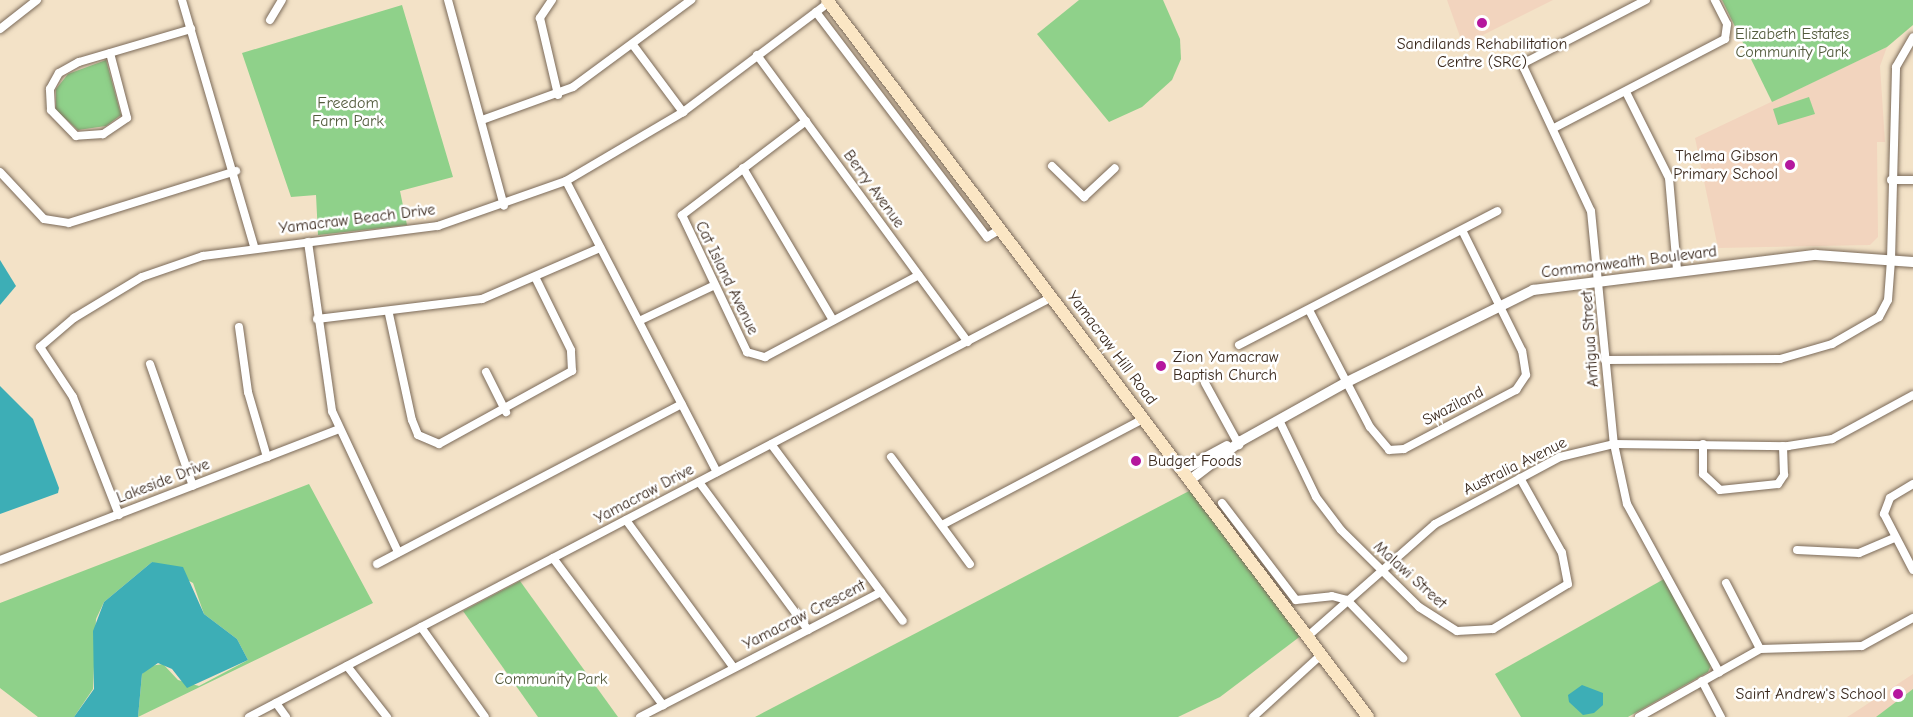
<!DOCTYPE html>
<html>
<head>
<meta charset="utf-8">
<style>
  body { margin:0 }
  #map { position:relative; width:1913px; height:717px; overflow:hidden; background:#f3e2c7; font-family:"Comic Neue",sans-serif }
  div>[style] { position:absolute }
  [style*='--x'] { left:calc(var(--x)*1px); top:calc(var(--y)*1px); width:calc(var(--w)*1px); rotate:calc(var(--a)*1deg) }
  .built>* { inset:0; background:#f2d4be }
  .green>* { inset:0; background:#8fd18a }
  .water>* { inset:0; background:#3daeb6 }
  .roads { filter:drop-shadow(0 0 2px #7b6a59) drop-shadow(0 0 2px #7b6a59) }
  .minor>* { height:8px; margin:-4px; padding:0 4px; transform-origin:4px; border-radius:4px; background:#fff }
  .tertiary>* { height:10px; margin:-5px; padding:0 5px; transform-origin:5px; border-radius:5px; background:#fff }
  .secondary>* { height:12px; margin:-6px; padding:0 6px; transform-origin:6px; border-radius:6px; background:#fbe6c4 }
  .dots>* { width:16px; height:16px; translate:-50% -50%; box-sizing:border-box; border:3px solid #fff; border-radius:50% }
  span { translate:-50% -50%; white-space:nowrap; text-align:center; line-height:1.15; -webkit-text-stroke:5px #fff; paint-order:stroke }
  .park-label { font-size:16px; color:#545c3e }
  .poi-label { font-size:16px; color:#3b2a1e }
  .right { translate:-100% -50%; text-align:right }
  .left { translate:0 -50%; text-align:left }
  .street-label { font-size:16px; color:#3b2a1e }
</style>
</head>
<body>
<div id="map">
  <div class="built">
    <div style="clip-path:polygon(1447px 0,1553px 0,1463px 45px)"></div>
    <div style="clip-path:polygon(1887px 47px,1880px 66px,1885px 142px,1877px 142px,1878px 237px,1870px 245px,1718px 248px,1695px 138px)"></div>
    <div style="clip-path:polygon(1913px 674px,1913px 717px,1847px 717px,1852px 714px)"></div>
  </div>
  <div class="green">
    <div style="clip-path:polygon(1079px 0,1163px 0,1180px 39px,1181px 59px,1172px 80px,1142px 107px,1109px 122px,1037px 34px)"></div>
    <div style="clip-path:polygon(1722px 0,1913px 0,1913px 25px,1887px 47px,1772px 102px)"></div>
    <div style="clip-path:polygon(402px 5px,453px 177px,400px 191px,407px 225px,318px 235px,316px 195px,291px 197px,242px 53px)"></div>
    <div style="clip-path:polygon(106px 60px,121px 115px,106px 126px,78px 130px,56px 110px,56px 89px,68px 74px)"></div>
    <div style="clip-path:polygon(1809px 97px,1815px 114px,1778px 125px,1773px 109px)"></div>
    <div style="clip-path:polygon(309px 484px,373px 603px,138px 717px,142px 674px,150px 666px,163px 664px,178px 680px,199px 686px,248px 660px,237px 639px,204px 614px,193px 583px,152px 562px,104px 602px,96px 619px,93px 689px,74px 717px,38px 717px,0 688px,0 603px)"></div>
    <div style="clip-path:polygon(1191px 490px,1302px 635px,1220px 697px,1178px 717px,755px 717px)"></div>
    <div style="clip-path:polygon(1664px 579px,1712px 663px,1708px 672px,1628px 717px,1521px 717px,1495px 674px)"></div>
    <div style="clip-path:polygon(520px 581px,618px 717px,538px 717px,463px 611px)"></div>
    <div style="clip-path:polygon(1913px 689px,1913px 717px,1876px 717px)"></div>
  </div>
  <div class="water">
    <div style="clip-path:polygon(0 260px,16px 286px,0 305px)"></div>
    <div style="clip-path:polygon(0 386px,33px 419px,59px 488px,58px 493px,0 514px)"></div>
    <div style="clip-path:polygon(152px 562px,183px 567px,204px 614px,237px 639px,248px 660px,187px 688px,172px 669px,158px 663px,142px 674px,138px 717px,74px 717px,94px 689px,93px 631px,104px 602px)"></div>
    <div style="clip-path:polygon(1582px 685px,1603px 693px,1603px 705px,1594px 713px,1583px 715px,1569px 702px,1568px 695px)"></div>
  </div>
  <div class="roads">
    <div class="minor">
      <div style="--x:182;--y:0;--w:256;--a:73.7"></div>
      <div style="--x:448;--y:0;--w:213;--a:74.8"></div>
      <div style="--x:552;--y:0;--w:22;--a:124"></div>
      <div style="--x:540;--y:18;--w:79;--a:76.8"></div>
      <div style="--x:1646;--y:0;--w:140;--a:152.7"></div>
      <div style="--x:1522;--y:64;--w:162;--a:64.9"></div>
      <div style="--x:1591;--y:211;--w:234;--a:84.4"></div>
      <div style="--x:1614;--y:444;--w:61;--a:77.8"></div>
      <div style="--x:1627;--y:504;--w:192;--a:61.3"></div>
      <div style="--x:816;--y:12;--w:283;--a:52.8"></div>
      <div style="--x:987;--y:237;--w:16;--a:-30"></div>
      <div style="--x:270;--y:20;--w:23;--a:-59"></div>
      <div style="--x:0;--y:29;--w:47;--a:-38.1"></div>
      <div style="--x:633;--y:45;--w:84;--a:53.3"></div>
      <div style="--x:110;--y:53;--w:67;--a:75.3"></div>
      <div style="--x:127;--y:118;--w:29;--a:146"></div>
      <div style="--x:103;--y:134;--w:27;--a:176"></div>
      <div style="--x:76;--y:136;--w:36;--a:-134"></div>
      <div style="--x:51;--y:110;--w:21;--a:-93"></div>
      <div style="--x:50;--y:89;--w:18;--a:-61"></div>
      <div style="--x:59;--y:73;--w:23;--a:-29"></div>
      <div style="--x:79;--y:62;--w:117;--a:-16.4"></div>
      <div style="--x:757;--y:55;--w:356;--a:53.7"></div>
      <div style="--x:1626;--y:92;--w:96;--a:63.4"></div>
      <div style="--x:1669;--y:178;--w:91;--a:85"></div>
      <div style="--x:482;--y:120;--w:97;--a:-19.9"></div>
      <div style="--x:573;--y:87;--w:147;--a:-36.4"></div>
      <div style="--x:806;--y:121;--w:156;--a:142.8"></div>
      <div style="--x:682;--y:215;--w:152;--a:64.6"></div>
      <div style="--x:747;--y:352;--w:19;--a:16"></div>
      <div style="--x:765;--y:357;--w:174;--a:-28"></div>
      <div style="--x:1554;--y:128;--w:193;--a:-27.5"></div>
      <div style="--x:1725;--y:39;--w:15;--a:-82"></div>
      <div style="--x:1727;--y:24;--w:27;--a:-117"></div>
      <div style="--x:1052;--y:166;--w:45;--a:44.1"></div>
      <div style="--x:1084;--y:197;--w:42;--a:-43.1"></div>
      <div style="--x:743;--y:168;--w:177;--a:59.4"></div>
      <div style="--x:0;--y:172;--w:64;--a:46.9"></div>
      <div style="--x:44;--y:219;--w:25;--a:9"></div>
      <div style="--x:69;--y:223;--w:175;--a:-17.3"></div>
      <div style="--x:1891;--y:180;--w:22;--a:0"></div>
      <div style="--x:566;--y:181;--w:328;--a:62.6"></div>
      <div style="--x:308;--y:242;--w:171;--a:81.9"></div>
      <div style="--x:332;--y:411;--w:156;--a:64.9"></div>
      <div style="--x:1309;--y:310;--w:132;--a:62.5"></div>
      <div style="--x:1370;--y:427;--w:30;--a:50"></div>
      <div style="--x:1389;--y:450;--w:15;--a:-4"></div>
      <div style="--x:1404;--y:449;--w:127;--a:-27.8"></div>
      <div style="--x:1516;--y:390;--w:18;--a:-56"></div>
      <div style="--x:1526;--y:375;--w:24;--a:-99"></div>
      <div style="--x:1522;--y:351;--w:135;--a:-116.4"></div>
      <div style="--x:389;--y:314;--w:108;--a:77.8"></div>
      <div style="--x:412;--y:420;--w:16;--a:68"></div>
      <div style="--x:418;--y:435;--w:23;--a:23"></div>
      <div style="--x:439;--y:444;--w:152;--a:-28.8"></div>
      <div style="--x:572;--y:371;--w:21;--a:-93"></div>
      <div style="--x:571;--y:350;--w:79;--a:-116.2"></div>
      <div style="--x:317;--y:319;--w:166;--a:-6.9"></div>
      <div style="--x:482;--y:299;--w:129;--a:-23.4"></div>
      <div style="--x:639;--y:321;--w:82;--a:-25.3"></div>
      <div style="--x:239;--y:327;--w:66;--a:82.1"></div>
      <div style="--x:248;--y:392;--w:68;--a:73.7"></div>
      <div style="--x:1239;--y:345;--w:291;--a:-27.4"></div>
      <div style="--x:1605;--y:360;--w:175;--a:-0.3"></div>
      <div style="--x:1780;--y:359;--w:54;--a:-16.1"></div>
      <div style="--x:1832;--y:344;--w:54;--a:-29.9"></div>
      <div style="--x:1879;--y:317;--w:19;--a:-62"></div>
      <div style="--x:1888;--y:300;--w:40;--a:-85.7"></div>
      <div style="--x:1891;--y:260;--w:193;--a:-88.5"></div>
      <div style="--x:1896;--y:67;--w:34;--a:-60"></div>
      <div style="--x:150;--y:364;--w:129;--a:70.6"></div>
      <div style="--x:486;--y:372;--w:45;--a:63.4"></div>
      <div style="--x:1205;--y:383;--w:71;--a:61.3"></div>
      <div style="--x:1279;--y:420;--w:85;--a:64.3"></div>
      <div style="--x:1316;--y:497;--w:41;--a:52.9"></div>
      <div style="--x:1341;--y:530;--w:110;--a:44.6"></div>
      <div style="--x:1419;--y:607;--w:45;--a:32.3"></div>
      <div style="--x:1457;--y:631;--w:36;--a:-3"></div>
      <div style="--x:1493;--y:629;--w:87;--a:-31"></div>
      <div style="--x:1568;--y:584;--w:32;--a:-101"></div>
      <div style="--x:1562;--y:553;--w:86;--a:-119.2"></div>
      <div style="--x:1703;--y:444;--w:30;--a:90"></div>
      <div style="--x:1703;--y:474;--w:23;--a:43"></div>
      <div style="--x:1720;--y:490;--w:58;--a:-5.9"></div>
      <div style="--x:1778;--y:484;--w:11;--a:-56"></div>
      <div style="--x:1784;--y:475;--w:29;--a:-92"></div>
      <div style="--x:891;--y:457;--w:133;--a:53.6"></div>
      <div style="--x:699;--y:482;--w:184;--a:53.6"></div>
      <div style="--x:1913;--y:484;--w:27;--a:149"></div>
      <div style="--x:1890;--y:498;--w:17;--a:111"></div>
      <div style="--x:1884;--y:514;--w:63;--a:62.6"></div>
      <div style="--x:1222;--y:503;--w:122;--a:52.7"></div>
      <div style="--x:1296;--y:600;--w:36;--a:-6"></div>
      <div style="--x:1332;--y:596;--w:16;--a:15"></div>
      <div style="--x:1347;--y:600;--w:81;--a:46"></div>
      <div style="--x:119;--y:515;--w:127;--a:-111.3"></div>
      <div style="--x:73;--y:397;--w:60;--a:-123.4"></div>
      <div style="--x:40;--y:347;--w:45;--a:-40.5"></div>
      <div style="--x:74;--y:318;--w:79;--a:-31.1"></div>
      <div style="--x:142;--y:277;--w:65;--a:-19"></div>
      <div style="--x:203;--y:256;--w:237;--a:-7.3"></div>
      <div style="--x:438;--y:226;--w:136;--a:-19.4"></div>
      <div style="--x:566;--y:181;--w:136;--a:-30.5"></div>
      <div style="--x:683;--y:112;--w:181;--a:-36.9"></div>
      <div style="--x:626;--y:520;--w:183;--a:53.9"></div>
      <div style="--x:942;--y:525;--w:229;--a:-27.8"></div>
      <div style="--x:1797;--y:550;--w:62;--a:2.8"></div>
      <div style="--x:1859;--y:553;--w:39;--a:-23"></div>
      <div style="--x:553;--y:558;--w:184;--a:53.2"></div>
      <div style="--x:0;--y:560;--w:361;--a:-21.1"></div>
      <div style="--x:377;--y:564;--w:344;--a:-27.7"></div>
      <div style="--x:1726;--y:583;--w:74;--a:62.7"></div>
      <div style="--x:881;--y:592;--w:36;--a:53"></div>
      <div style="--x:421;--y:627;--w:110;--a:54.6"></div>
      <div style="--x:1308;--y:636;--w:169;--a:-41.4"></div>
      <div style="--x:1435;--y:524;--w:142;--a:-28.2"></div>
      <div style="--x:1560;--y:457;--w:56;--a:-13.5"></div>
      <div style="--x:1614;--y:444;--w:174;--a:0.7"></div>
      <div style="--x:1788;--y:446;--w:45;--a:-9"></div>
      <div style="--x:1832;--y:439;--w:92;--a:-28.5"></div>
      <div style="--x:347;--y:666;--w:65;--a:51.9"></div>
      <div style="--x:1702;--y:681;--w:41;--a:62.2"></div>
      <div style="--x:276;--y:703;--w:17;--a:54"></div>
      <div style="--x:249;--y:717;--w:906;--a:-27.61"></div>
      <div style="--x:640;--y:717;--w:271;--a:-27.4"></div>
      <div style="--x:881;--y:592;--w:184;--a:-126.6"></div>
      <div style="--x:1253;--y:717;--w:93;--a:-42.4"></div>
      <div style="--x:1639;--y:717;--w:139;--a:-29.3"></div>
      <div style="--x:1760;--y:649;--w:102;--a:-1.7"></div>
      <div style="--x:1862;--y:646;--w:58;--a:-28.8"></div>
    </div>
    <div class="tertiary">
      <div style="--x:1183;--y:470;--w:50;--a:-28.6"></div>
      <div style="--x:1190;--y:480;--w:64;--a:-37.4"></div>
      <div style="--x:1241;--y:441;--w:121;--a:-29.1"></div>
      <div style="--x:1347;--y:382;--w:208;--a:-26.3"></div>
      <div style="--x:1533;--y:290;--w:285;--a:-7.1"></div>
      <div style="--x:1816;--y:255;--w:97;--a:4.1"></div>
    </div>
    <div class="secondary">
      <div style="--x:827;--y:0;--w:898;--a:52.96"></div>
    </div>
  </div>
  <div class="dots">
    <div style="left:1482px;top:23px;background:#b5179e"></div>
    <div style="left:1790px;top:165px;background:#b5179e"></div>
    <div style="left:1161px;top:366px;background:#b5179e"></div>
    <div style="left:1136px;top:461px;background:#b5179e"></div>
    <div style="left:1898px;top:694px;background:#b5179e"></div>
  </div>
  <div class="park-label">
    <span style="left:1792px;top:43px">Elizabeth Estates<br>Community Park</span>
    <span style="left:348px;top:112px">Freedom<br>Farm Park</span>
    <span style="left:551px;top:679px">Community Park</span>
  </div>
  <div class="poi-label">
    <span style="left:1482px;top:53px">Sandilands Rehabilitation<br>Centre (SRC)</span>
    <span class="right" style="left:1778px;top:165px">Thelma Gibson<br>Primary School</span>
    <span class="left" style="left:1173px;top:366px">Zion Yamacraw<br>Baptish Church</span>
    <span class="left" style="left:1148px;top:461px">Budget Foods</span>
    <span class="right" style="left:1886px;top:694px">Saint Andrew's School</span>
  </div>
  <div class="street-label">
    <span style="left:874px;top:189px;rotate:54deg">Berry Avenue</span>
    <span style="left:357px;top:219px;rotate:-7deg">Yamacraw Beach Drive</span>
    <span style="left:1629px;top:262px;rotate:-7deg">Commonwealth Boulevard</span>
    <span style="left:727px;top:278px;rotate:64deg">Cat Island Avenue</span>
    <span style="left:1590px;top:339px;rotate:-94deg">Antigua Street</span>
    <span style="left:1112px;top:348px;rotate:53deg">Yamacraw Hill Road</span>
    <span style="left:1453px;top:406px;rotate:-28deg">Swaziland</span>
    <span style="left:1515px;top:466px;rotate:-26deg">Australia Avenue</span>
    <span style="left:163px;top:481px;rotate:-21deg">Lakeside Drive</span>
    <span style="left:644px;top:494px;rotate:-28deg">Yamacraw Drive</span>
    <span style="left:1410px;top:575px;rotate:42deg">Malawi Street</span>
    <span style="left:804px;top:615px;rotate:-27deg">Yamacraw Crescent</span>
  </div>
</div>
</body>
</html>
